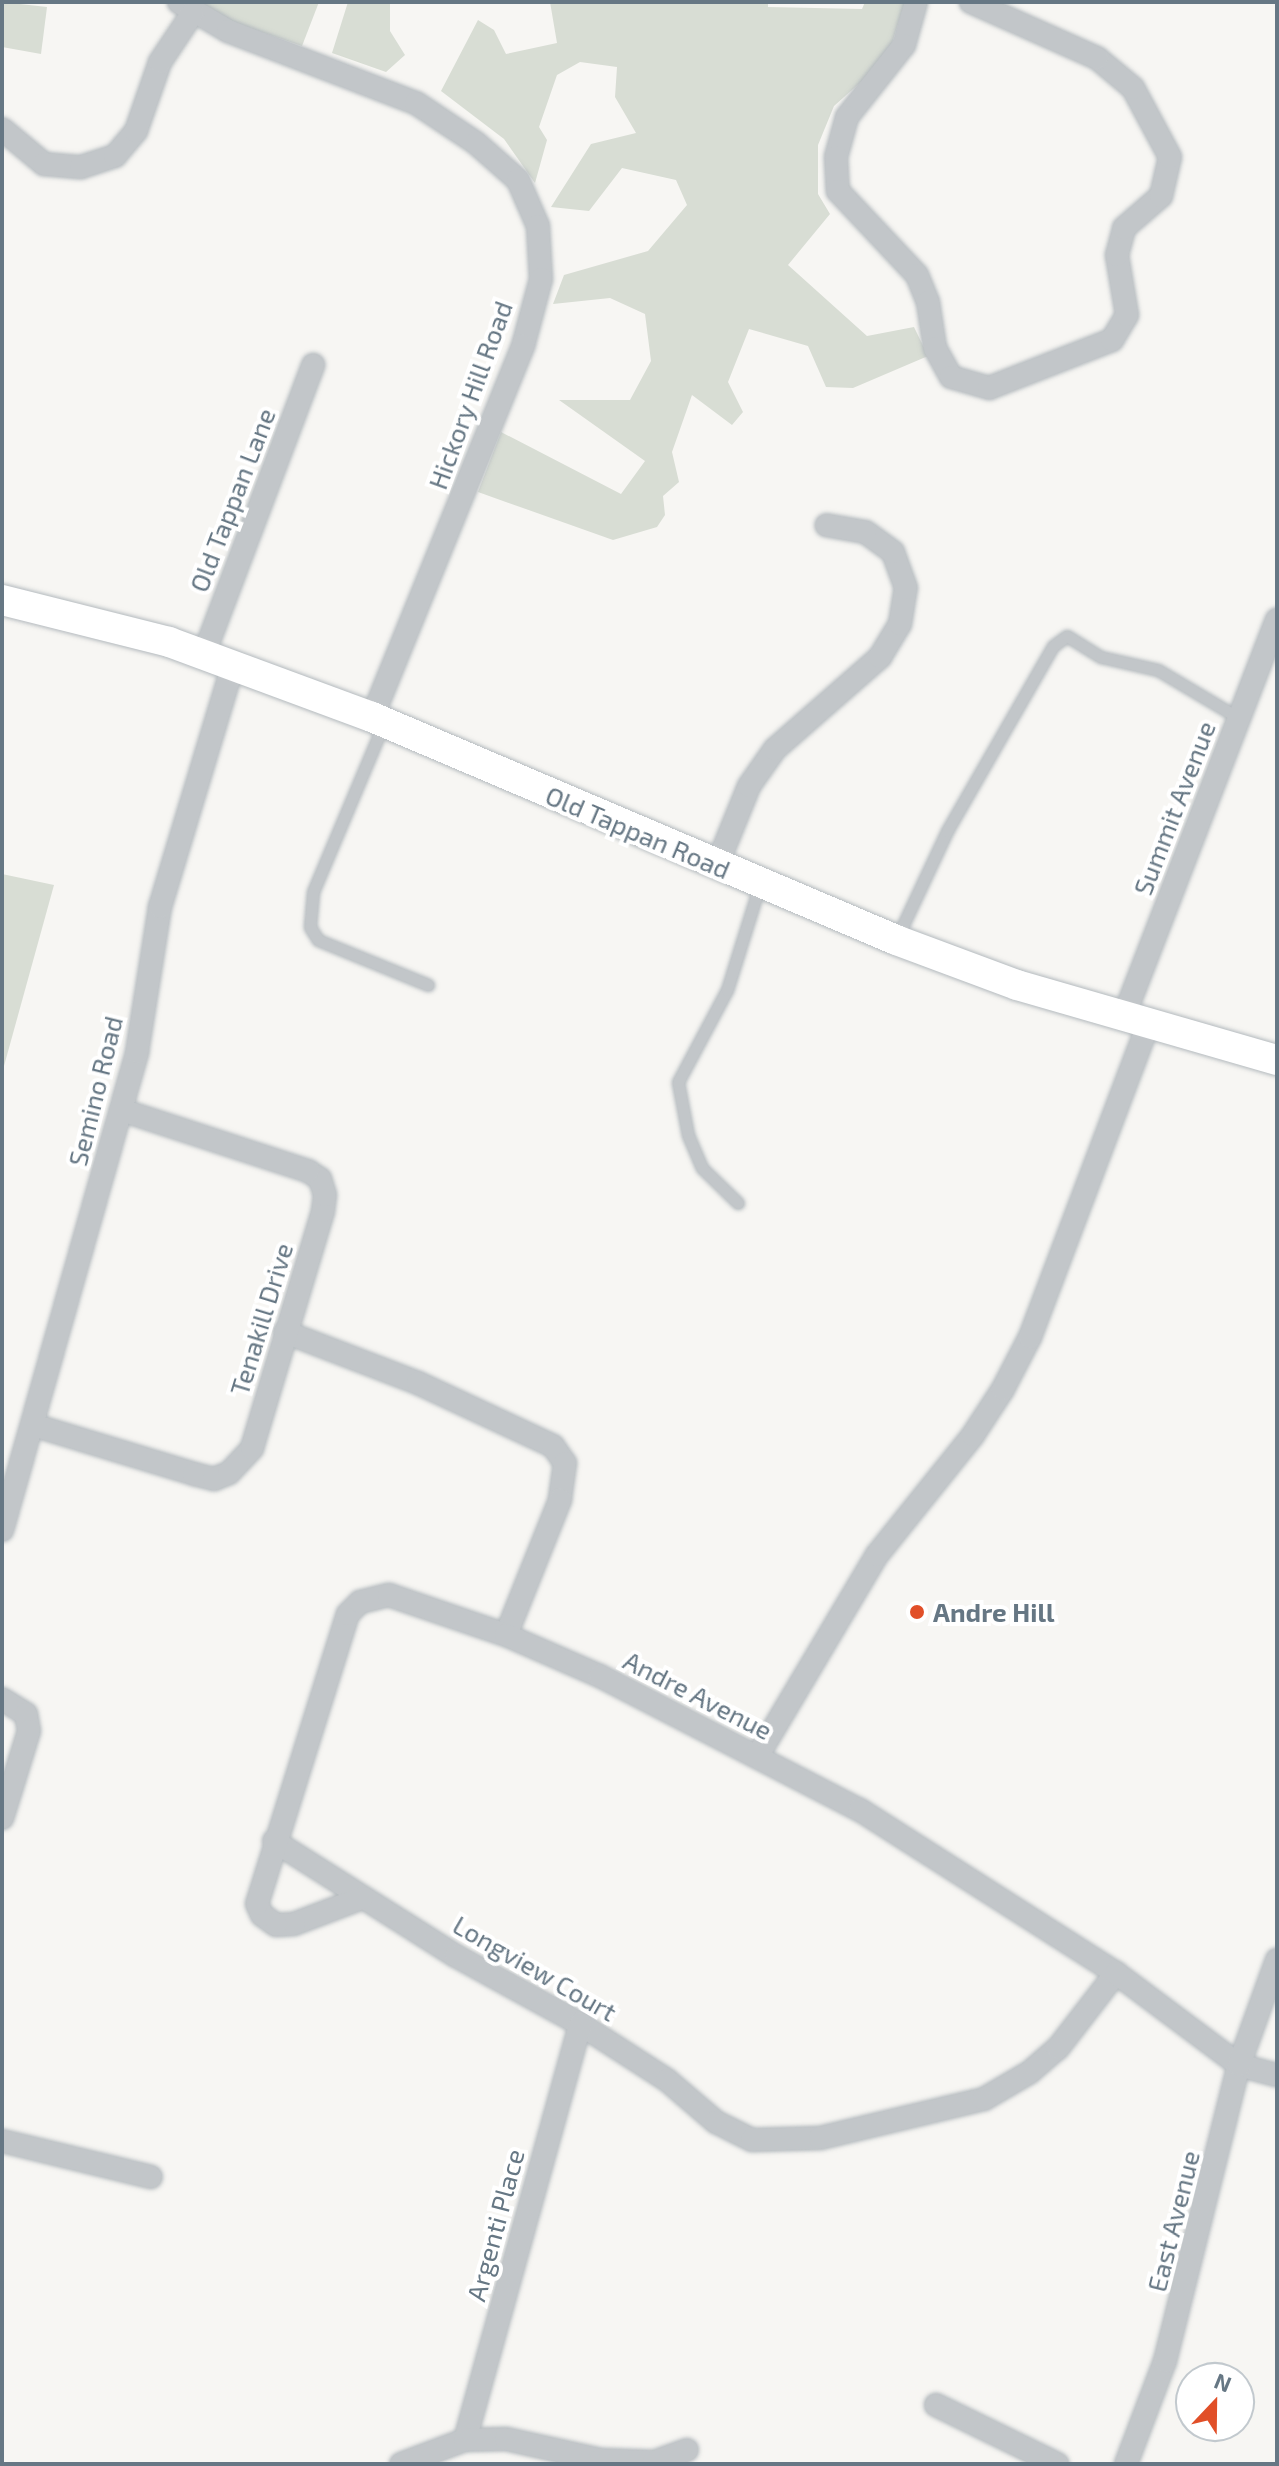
<!DOCTYPE html>
<html>
<head>
<meta charset="utf-8">
<style>
  body { margin:0 }
  #map { position:relative; width:1279px; height:2466px; overflow:hidden; background:#f7f6f3; font-family:"Exo 2",sans-serif }
  div>[style] { position:absolute }
  [style*='--x'] { left:calc(var(--x)*1px); top:calc(var(--y)*1px); width:calc(var(--w)*1px); rotate:calc(var(--a)*1deg) }
  .green>* { inset:0; background:#d8ddd4 }
  .roads { filter:drop-shadow(0 0 2px #b4babe) drop-shadow(0 0 2px #b4babe) }
  .service>* { height:11px; margin:-5.5px; padding:0 5.5px; transform-origin:5.5px; border-radius:5.5px; background:#c2c6c9 }
  .minor>* { height:22px; margin:-11px; padding:0 11px; transform-origin:11px; border-radius:11px; background:#c2c6c9 }
  .secondary>* { height:30px; margin:-15px; padding:0 15px; transform-origin:15px; border-radius:15px; background:#fff }
  .dots>* { width:22px; height:22px; translate:-50% -50%; box-sizing:border-box; border:4px solid #fff; border-radius:50% }
  span { translate:-50% -50%; white-space:nowrap; text-align:center; line-height:1.15; -webkit-text-stroke:8px #fff; paint-order:stroke }
  .street-label { font-size:26px; color:#667784 }
  .poi-label { font-size:26px; color:#667784; font-weight:700 }
  .left { translate:0 -50%; text-align:left }
  .frame { position:absolute; inset:0; border:4px solid #667784; pointer-events:none }
  .north { position:absolute; left:1175px; top:2362px; width:80px; height:80px; box-sizing:border-box; background:#fff; border:2px solid #c2c9ce; border-radius:50%; rotate:22deg; font-size:22px; font-weight:700; line-height:32px; text-align:center; color:#667784 }
  .north::after { content:''; display:block; margin:auto; width:28px; height:36px; background:#e14f28; clip-path:polygon(50% 0,100% 100%,50% 72%,0 100%) }
</style>
</head>
<body>
<div id="map">
  <div class="green">
    <div style="clip-path:polygon(2px 2px,47px 7px,41px 54px,2px 47px)"></div>
    <div style="clip-path:polygon(199px 2px,319px 2px,302px 46px,218px 17px)"></div>
    <div style="clip-path:polygon(348px 2px,390px 2px,390px 31px,405px 55px,386px 72px,332px 53px)"></div>
    <div style="clip-path:polygon(550px 2px,768px 2px,768px 7px,862px 9px,865px 2px,905px 2px,892px 43px,871px 73px,834px 106px,818px 145px,818px 194px,830px 214px,788px 265px,867px 336px,914px 327px,928px 356px,853px 388px,826px 387px,808px 346px,749px 329px,728px 382px,743px 412px,732px 425px,692px 395px,672px 452px,679px 482px,663px 496px,665px 515px,657px 527px,613px 540px,478px 492px,501px 432px,621px 494px,645px 461px,559px 400px,630px 400px,651px 361px,645px 314px,610px 298px,553px 304px,564px 275px,648px 251px,687px 205px,676px 180px,622px 168px,589px 211px,551px 207px,591px 144px,636px 133px,615px 97px,617px 67px,580px 62px,557px 75px,539px 127px,547px 140px,535px 183px,504px 139px,441px 91px,478px 20px,494px 30px,506px 54px,557px 43px)"></div>
    <div style="clip-path:polygon(2px 874px,54px 885px,4px 1066px,2px 1065px)"></div>
  </div>
  <div class="roads">
    <div class="service">
      <div style="--x:384;--y:723;--w:183;--a:112.8"></div>
      <div style="--x:313;--y:892;--w:35;--a:95"></div>
      <div style="--x:310;--y:927;--w:15;--a:58"></div>
      <div style="--x:318;--y:940;--w:119;--a:22.2"></div>
      <div style="--x:896;--y:940;--w:120;--a:-64.9"></div>
      <div style="--x:947;--y:831;--w:213;--a:-60.2"></div>
      <div style="--x:1053;--y:646;--w:17;--a:-36"></div>
      <div style="--x:1067;--y:636;--w:40;--a:32"></div>
      <div style="--x:1101;--y:657;--w:58;--a:12.8"></div>
      <div style="--x:1158;--y:670;--w:94;--a:30.7"></div>
      <div style="--x:738;--y:1203;--w:50;--a:-135.8"></div>
      <div style="--x:702;--y:1168;--w:36;--a:-113"></div>
      <div style="--x:688;--y:1135;--w:54;--a:-100.7"></div>
      <div style="--x:678;--y:1082;--w:104;--a:-62"></div>
      <div style="--x:727;--y:990;--w:111;--a:-72.7"></div>
    </div>
    <div class="minor">
      <div style="--x:179;--y:2;--w:57;--a:30.6"></div>
      <div style="--x:228;--y:31;--w:201;--a:21"></div>
      <div style="--x:416;--y:103;--w:72;--a:33.7"></div>
      <div style="--x:476;--y:143;--w:56;--a:41.4"></div>
      <div style="--x:518;--y:180;--w:50;--a:66.5"></div>
      <div style="--x:538;--y:226;--w:53;--a:86.8"></div>
      <div style="--x:541;--y:279;--w:69;--a:105"></div>
      <div style="--x:523;--y:346;--w:401;--a:112.1"></div>
      <div style="--x:916;--y:2;--w:45;--a:105.6"></div>
      <div style="--x:904;--y:45;--w:92;--a:128.4"></div>
      <div style="--x:847;--y:117;--w:41;--a:105.4"></div>
      <div style="--x:836;--y:157;--w:34;--a:87"></div>
      <div style="--x:838;--y:191;--w:115;--a:46.8"></div>
      <div style="--x:917;--y:275;--w:29;--a:68"></div>
      <div style="--x:928;--y:302;--w:47;--a:81.3"></div>
      <div style="--x:935;--y:348;--w:33;--a:61"></div>
      <div style="--x:951;--y:377;--w:40;--a:16"></div>
      <div style="--x:989;--y:388;--w:132;--a:-21.3"></div>
      <div style="--x:1112;--y:340;--w:29;--a:-59"></div>
      <div style="--x:1127;--y:315;--w:61;--a:-99.5"></div>
      <div style="--x:1117;--y:255;--w:28;--a:-75"></div>
      <div style="--x:1124;--y:228;--w:49;--a:-40.9"></div>
      <div style="--x:1161;--y:196;--w:40;--a:-77"></div>
      <div style="--x:1170;--y:157;--w:78;--a:-118.2"></div>
      <div style="--x:1133;--y:88;--w:47;--a:-140.2"></div>
      <div style="--x:1097;--y:58;--w:138;--a:-156"></div>
      <div style="--x:2;--y:129;--w:55;--a:39.8"></div>
      <div style="--x:44;--y:164;--w:37;--a:5"></div>
      <div style="--x:81;--y:167;--w:36;--a:-18"></div>
      <div style="--x:115;--y:156;--w:33;--a:-50"></div>
      <div style="--x:136;--y:131;--w:73;--a:-70.8"></div>
      <div style="--x:160;--y:62;--w:58;--a:-56.3"></div>
      <div style="--x:204;--y:654;--w:309;--a:-69.3"></div>
      <div style="--x:717;--y:865;--w:85;--a:-67.9"></div>
      <div style="--x:749;--y:786;--w:45;--a:-54.9"></div>
      <div style="--x:775;--y:749;--w:140;--a:-41.2"></div>
      <div style="--x:880;--y:657;--w:39;--a:-59"></div>
      <div style="--x:900;--y:624;--w:36;--a:-81"></div>
      <div style="--x:906;--y:588;--w:38;--a:-110"></div>
      <div style="--x:893;--y:552;--w:34;--a:-144"></div>
      <div style="--x:865;--y:532;--w:39;--a:-170"></div>
      <div style="--x:1124;--y:1016;--w:425;--a:-68.9"></div>
      <div style="--x:285;--y:1332;--w:142;--a:21"></div>
      <div style="--x:418;--y:1383;--w:149;--a:25"></div>
      <div style="--x:553;--y:1446;--w:21;--a:55"></div>
      <div style="--x:565;--y:1463;--w:37;--a:98"></div>
      <div style="--x:560;--y:1500;--w:145;--a:111.8"></div>
      <div style="--x:33;--y:1425;--w:168;--a:16.9"></div>
      <div style="--x:194;--y:1474;--w:21;--a:14"></div>
      <div style="--x:214;--y:1479;--w:16;--a:-22"></div>
      <div style="--x:229;--y:1473;--w:34;--a:-47"></div>
      <div style="--x:252;--y:1448;--w:247;--a:-73.3"></div>
      <div style="--x:323;--y:1211;--w:16;--a:-83"></div>
      <div style="--x:325;--y:1195;--w:17;--a:-107"></div>
      <div style="--x:320;--y:1179;--w:14;--a:-146"></div>
      <div style="--x:308;--y:1171;--w:197;--a:-161.9"></div>
      <div style="--x:2;--y:1530;--w:497;--a:-74.2"></div>
      <div style="--x:137;--y:1052;--w:147;--a:-81"></div>
      <div style="--x:160;--y:907;--w:253;--a:-73.2"></div>
      <div style="--x:2;--y:1699;--w:28;--a:32"></div>
      <div style="--x:26;--y:1714;--w:17;--a:80"></div>
      <div style="--x:29;--y:1731;--w:91;--a:107.2"></div>
      <div style="--x:757;--y:1757;--w:235;--a:-59.3"></div>
      <div style="--x:877;--y:1555;--w:154;--a:-51.3"></div>
      <div style="--x:973;--y:1435;--w:55;--a:-56.9"></div>
      <div style="--x:1003;--y:1389;--w:59;--a:-62.6"></div>
      <div style="--x:1030;--y:1337;--w:335;--a:-69.3"></div>
      <div style="--x:274;--y:1841;--w:215;--a:32.3"></div>
      <div style="--x:456;--y:1956;--w:141;--a:28.7"></div>
      <div style="--x:580;--y:2024;--w:103;--a:32.8"></div>
      <div style="--x:667;--y:2080;--w:65;--a:40.6"></div>
      <div style="--x:716;--y:2122;--w:40;--a:26.6"></div>
      <div style="--x:752;--y:2140;--w:68;--a:-1.7"></div>
      <div style="--x:820;--y:2138;--w:169;--a:-13.4"></div>
      <div style="--x:984;--y:2099;--w:53;--a:-30.4"></div>
      <div style="--x:1030;--y:2072;--w:37;--a:-41"></div>
      <div style="--x:1058;--y:2048;--w:95;--a:-52.3"></div>
      <div style="--x:362;--y:1898;--w:73;--a:159.1"></div>
      <div style="--x:294;--y:1924;--w:18;--a:177"></div>
      <div style="--x:276;--y:1925;--w:17;--a:-144"></div>
      <div style="--x:262;--y:1915;--w:12;--a:-114"></div>
      <div style="--x:257;--y:1904;--w:304;--a:-72.6"></div>
      <div style="--x:348;--y:1614;--w:17;--a:-45"></div>
      <div style="--x:360;--y:1602;--w:30;--a:-14"></div>
      <div style="--x:389;--y:1595;--w:124;--a:18.9"></div>
      <div style="--x:506;--y:1635;--w:103;--a:23.6"></div>
      <div style="--x:600;--y:1676;--w:292;--a:27.3"></div>
      <div style="--x:860;--y:1810;--w:303;--a:32.5"></div>
      <div style="--x:1116;--y:1973;--w:154;--a:36.8"></div>
      <div style="--x:1239;--y:2065;--w:39;--a:15"></div>
      <div style="--x:2;--y:2141;--w:153;--a:13.6"></div>
      <div style="--x:936;--y:2405;--w:135;--a:26"></div>
      <div style="--x:465;--y:2440;--w:432;--a:-74.5"></div>
      <div style="--x:401;--y:2464;--w:68;--a:-20.6"></div>
      <div style="--x:465;--y:2440;--w:41;--a:-1.4"></div>
      <div style="--x:506;--y:2439;--w:97;--a:12.5"></div>
      <div style="--x:601;--y:2460;--w:53;--a:2.2"></div>
      <div style="--x:654;--y:2462;--w:35;--a:-20"></div>
      <div style="--x:1126;--y:2464;--w:110;--a:-69.3"></div>
      <div style="--x:1165;--y:2361;--w:305;--a:-76"></div>
      <div style="--x:1239;--y:2065;--w:112;--a:-70.1"></div>
    </div>
    <div class="secondary">
      <div style="--x:2;--y:600;--w:172;--a:14.1"></div>
      <div style="--x:169;--y:642;--w:216;--a:20.3"></div>
      <div style="--x:372;--y:717;--w:569;--a:23.05"></div>
      <div style="--x:896;--y:940;--w:129;--a:20.4"></div>
      <div style="--x:1017;--y:985;--w:271;--a:16.1"></div>
    </div>
  </div>
  <div class="dots">
    <div style="left:917px;top:1612px;background:#e14f28"></div>
  </div>
  <div class="street-label">
    <span style="left:470px;top:395px;rotate:-70deg">Hickory Hill Road</span>
    <span style="left:232px;top:500px;rotate:-69deg">Old Tappan Lane</span>
    <span style="left:1174px;top:808px;rotate:-69deg">Summit Avenue</span>
    <span style="left:638px;top:832px;rotate:23deg">Old Tappan Road</span>
    <span style="left:95px;top:1091px;rotate:-76deg">Semino Road</span>
    <span style="left:261px;top:1319px;rotate:-73deg">Tenakill Drive</span>
    <span style="left:698px;top:1695px;rotate:27deg">Andre Avenue</span>
    <span style="left:535px;top:1968px;rotate:30deg">Longview Court</span>
    <span style="left:1173px;top:2221px;rotate:-76deg">East Avenue</span>
    <span style="left:495px;top:2225px;rotate:-75deg">Argenti Place</span>
  </div>
  <div class="poi-label">
    <span class="left" style="left:933px;top:1612px">Andre Hill</span>
  </div>
  <div class="frame"></div>
  <div class="north">N</div>
</div>
</body>
</html>
